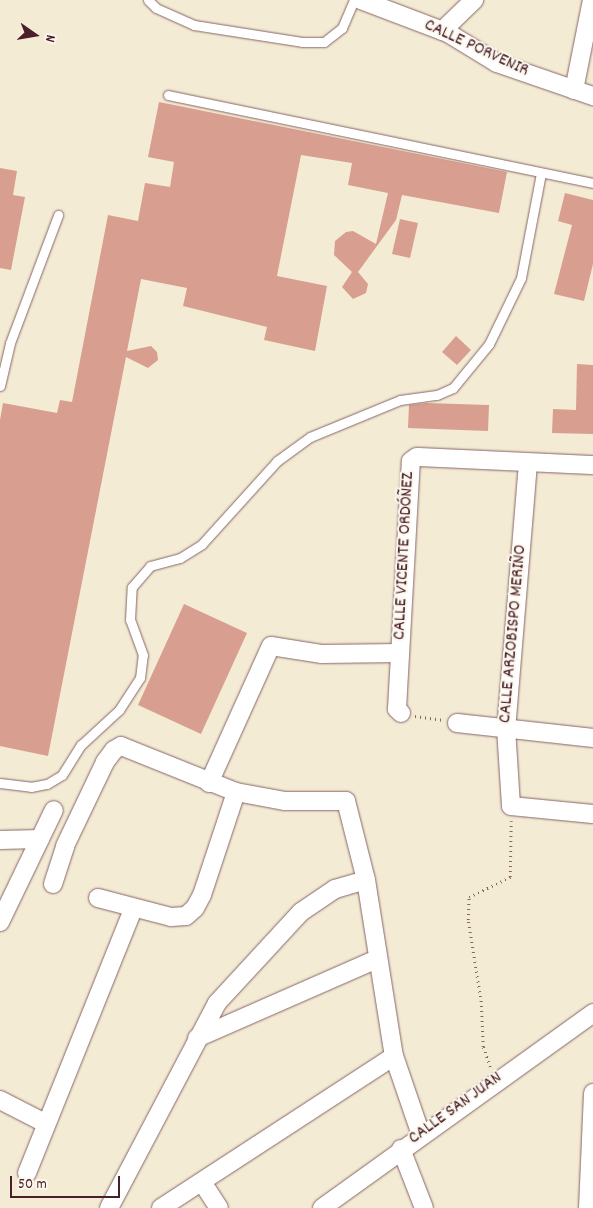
<!DOCTYPE html>
<html>
<head>
<meta charset="utf-8">
<style>
  body { margin:0 }
  #map { position:relative; width:593px; height:1208px; overflow:hidden; background:#f4ebd5; font-family:Dekko,sans-serif }
  div>[style] { position:absolute }
  [style*='--x'] { left:calc(var(--x)*1px); top:calc(var(--y)*1px); width:calc(var(--w)*1px); rotate:calc(var(--a)*1deg) }
  .building>* { inset:0; background:#d89e8f }
  .path>* { height:2.5px; margin-top:-1.25px; transform-origin:0; background:repeating-linear-gradient(90deg,#866666 0 1px,transparent 0 5px) }
  .roads { filter:drop-shadow(0 0 1px #866666) drop-shadow(0 0 1px #866666) }
  .lane>* { height:9px; margin:-4.5px; padding:0 4.5px; transform-origin:4.5px; border-radius:4.5px; background:#fff }
  .street>* { height:18px; margin:-9px; padding:0 9px; transform-origin:9px; border-radius:9px; background:#fff }
  span { translate:-50% -50%; white-space:nowrap; text-align:center; line-height:1.15; -webkit-text-stroke:4px #fbf7ec; paint-order:stroke }
  .street-label { font-size:18px; color:#4a1f2b }
  .north { position:absolute; left:10px; top:10px; width:50px; height:50px; -webkit-text-stroke:4px #fbf7ec; paint-order:stroke; rotate:103deg; font-size:14px; font-weight:700; line-height:20px; text-align:center; color:#4a1f2b }
  .north::after { content:''; display:block; margin:auto; width:18px; height:22px; background:#4a1f2b; clip-path:polygon(50% 0,100% 100%,50% 72%,0 100%) }
  .scale { position:absolute; left:10px; top:1176px; width:110px; height:22px; box-sizing:border-box; border:2px solid #4a1f2b; border-top:0; padding-left:6px; font-size:15px; line-height:18px; white-space:nowrap; color:#4a1f2b; -webkit-text-stroke:4px #fbf7ec; paint-order:stroke }
</style>
</head>
<body>
<div id="map">
  <div class="building">
    <div style="clip-path:polygon(159px 102px,507px 172px,499px 213px,402px 195px,396px 220px,358px 272px,368px 284px,366px 293px,353px 299px,342px 287px,352px 272px,334px 255px,335px 241px,346px 232px,353px 231px,376px 244px,388px 193px,348px 185px,352px 163px,301px 155px,277px 276px,327px 286px,315px 351px,264px 340px,267px 327px,183px 306px,187px 288px,141px 279px,127px 351px,151px 346px,157px 352px,158px 360px,148px 368px,126px 357px,48px 756px,0 746px,0 420px,3px 403px,57px 413px,60px 400px,72px 402px,108px 215px,138px 221px,145px 183px,170px 187px,174px 162px,148px 157px)"></div>
    <div style="clip-path:polygon(0 168px,17px 171px,13px 195px,25px 197px,11px 270px,0 268px)"></div>
    <div style="clip-path:polygon(565px 193px,593px 200px,593px 264px,584px 301px,554px 294px,572px 225px,558px 221px)"></div>
    <div style="clip-path:polygon(400px 219px,418px 223px,410px 258px,392px 254px)"></div>
    <div style="clip-path:polygon(456px 336px,471px 350px,457px 365px,442px 352px)"></div>
    <div style="clip-path:polygon(577px 364px,593px 365px,593px 434px,552px 433px,553px 409px,576px 410px)"></div>
    <div style="clip-path:polygon(426px 403px,489px 405px,488px 431px,408px 428px,409px 405px)"></div>
    <div style="clip-path:polygon(184px 604px,247px 633px,201px 734px,138px 705px)"></div>
  </div>
  <div class="path">
    <div style="--x:415;--y:716;--w:27;--a:8"></div>
    <div style="--x:490;--y:1067;--w:21;--a:-109"></div>
    <div style="--x:483;--y:1047;--w:45;--a:-92.5"></div>
    <div style="--x:481;--y:1002;--w:83;--a:-99"></div>
    <div style="--x:468;--y:920;--w:23;--a:-88"></div>
    <div style="--x:469;--y:897;--w:46;--a:-26"></div>
    <div style="--x:510;--y:877;--w:56;--a:-89"></div>
  </div>
  <div class="roads">
    <div class="lane">
      <div style="--x:148;--y:0;--w:11;--a:45"></div>
      <div style="--x:156;--y:8;--w:42;--a:24.1"></div>
      <div style="--x:194;--y:25;--w:109;--a:8.9"></div>
      <div style="--x:302;--y:42;--w:22;--a:0"></div>
      <div style="--x:324;--y:42;--w:23;--a:-38"></div>
      <div style="--x:342;--y:28;--w:30;--a:-67"></div>
      <div style="--x:168;--y:95;--w:434;--a:11.7"></div>
      <div style="--x:0;--y:386;--w:44;--a:-76.9"></div>
      <div style="--x:10;--y:343;--w:137;--a:-69.4"></div>
      <div style="--x:0;--y:783;--w:31;--a:7"></div>
      <div style="--x:31;--y:787;--w:16;--a:-11"></div>
      <div style="--x:47;--y:784;--w:17;--a:-31"></div>
      <div style="--x:62;--y:775;--w:36;--a:-58"></div>
      <div style="--x:81;--y:745;--w:52;--a:-42.6"></div>
      <div style="--x:119;--y:710;--w:38;--a:-57"></div>
      <div style="--x:140;--y:678;--w:23;--a:-83"></div>
      <div style="--x:143;--y:655;--w:37;--a:-110"></div>
      <div style="--x:130;--y:620;--w:33;--a:-87"></div>
      <div style="--x:132;--y:587;--w:28;--a:-49"></div>
      <div style="--x:150;--y:566;--w:31;--a:-15"></div>
      <div style="--x:180;--y:558;--w:26;--a:-32"></div>
      <div style="--x:202;--y:544;--w:112;--a:-47.9"></div>
      <div style="--x:277;--y:461;--w:41;--a:-36"></div>
      <div style="--x:310;--y:437;--w:97;--a:-22.3"></div>
      <div style="--x:400;--y:400;--w:37;--a:-8"></div>
      <div style="--x:437;--y:395;--w:17;--a:-24"></div>
      <div style="--x:453;--y:388;--w:57;--a:-50.7"></div>
      <div style="--x:489;--y:344;--w:73;--a:-64.1"></div>
      <div style="--x:521;--y:278;--w:107;--a:-79.2"></div>
    </div>
    <div class="street">
      <div style="--x:361;--y:0;--w:93;--a:20.8"></div>
      <div style="--x:448;--y:33;--w:57;--a:31.5"></div>
      <div style="--x:497;--y:63;--w:102;--a:19"></div>
      <div style="--x:442;--y:31;--w:45;--a:-44.1"></div>
      <div style="--x:574;--y:90;--w:92;--a:-78.7"></div>
      <div style="--x:528;--y:463;--w:266;--a:94.7"></div>
      <div style="--x:506;--y:728;--w:78;--a:86.3"></div>
      <div style="--x:511;--y:806;--w:82;--a:5.6"></div>
      <div style="--x:401;--y:713;--w:6;--a:-135"></div>
      <div style="--x:397;--y:709;--w:248;--a:-86.8"></div>
      <div style="--x:411;--y:461;--w:7;--a:-34"></div>
      <div style="--x:417;--y:457;--w:176;--a:2.6"></div>
      <div style="--x:457;--y:723;--w:137;--a:6.3"></div>
      <div style="--x:209;--y:783;--w:150;--a:-65.7"></div>
      <div style="--x:271;--y:646;--w:52;--a:8.9"></div>
      <div style="--x:322;--y:654;--w:78;--a:-0.7"></div>
      <div style="--x:0;--y:840;--w:40;--a:-1.4"></div>
      <div style="--x:53;--y:884;--w:40;--a:-72"></div>
      <div style="--x:65;--y:846;--w:93;--a:-64.5"></div>
      <div style="--x:105;--y:762;--w:15;--a:-53"></div>
      <div style="--x:114;--y:750;--w:8;--a:-30"></div>
      <div style="--x:121;--y:746;--w:124;--a:21.8"></div>
      <div style="--x:236;--y:792;--w:50;--a:10.4"></div>
      <div style="--x:285;--y:801;--w:61;--a:0"></div>
      <div style="--x:346;--y:801;--w:81;--a:75.8"></div>
      <div style="--x:366;--y:880;--w:178;--a:81"></div>
      <div style="--x:394;--y:1056;--w:83;--a:71.1"></div>
      <div style="--x:98;--y:898;--w:75;--a:14.6"></div>
      <div style="--x:171;--y:917;--w:15;--a:-4"></div>
      <div style="--x:186;--y:916;--w:12;--a:-42"></div>
      <div style="--x:195;--y:908;--w:15;--a:-62"></div>
      <div style="--x:202;--y:895;--w:108;--a:-71.7"></div>
      <div style="--x:0;--y:922;--w:124;--a:-64.3"></div>
      <div style="--x:197;--y:1038;--w:197;--a:-23.7"></div>
      <div style="--x:0;--y:1100;--w:51;--a:27.1"></div>
      <div style="--x:401;--y:1149;--w:63;--a:68.7"></div>
      <div style="--x:27;--y:1173;--w:284;--a:-68.1"></div>
      <div style="--x:202;--y:1182;--w:31;--a:57"></div>
      <div style="--x:109;--y:1208;--w:232;--a:-62.2"></div>
      <div style="--x:217;--y:1003;--w:124;--a:-47.3"></div>
      <div style="--x:301;--y:912;--w:41;--a:-34.1"></div>
      <div style="--x:335;--y:889;--w:32;--a:-16"></div>
      <div style="--x:161;--y:1208;--w:278;--a:-33.1"></div>
      <div style="--x:322;--y:1208;--w:334;--a:-35.7"></div>
      <div style="--x:588;--y:1208;--w:115;--a:-87.5"></div>
    </div>
  </div>
  <div class="street-label">
    <span style="left:476px;top:49px;rotate:25deg">CALLE PORVENIR</span>
    <span style="left:405px;top:556px;rotate:-87deg">CALLE VICENTE ORDÓÑEZ</span>
    <span style="left:514px;top:634px;rotate:-85deg">CALLE ARZOBISPO MERIÑO</span>
    <span style="left:456px;top:1109px;rotate:-36deg">CALLE SAN JUAN</span>
  </div>
  <div class="north">N</div>
  <div class="scale">50 m</div>
</div>
</body>
</html>
